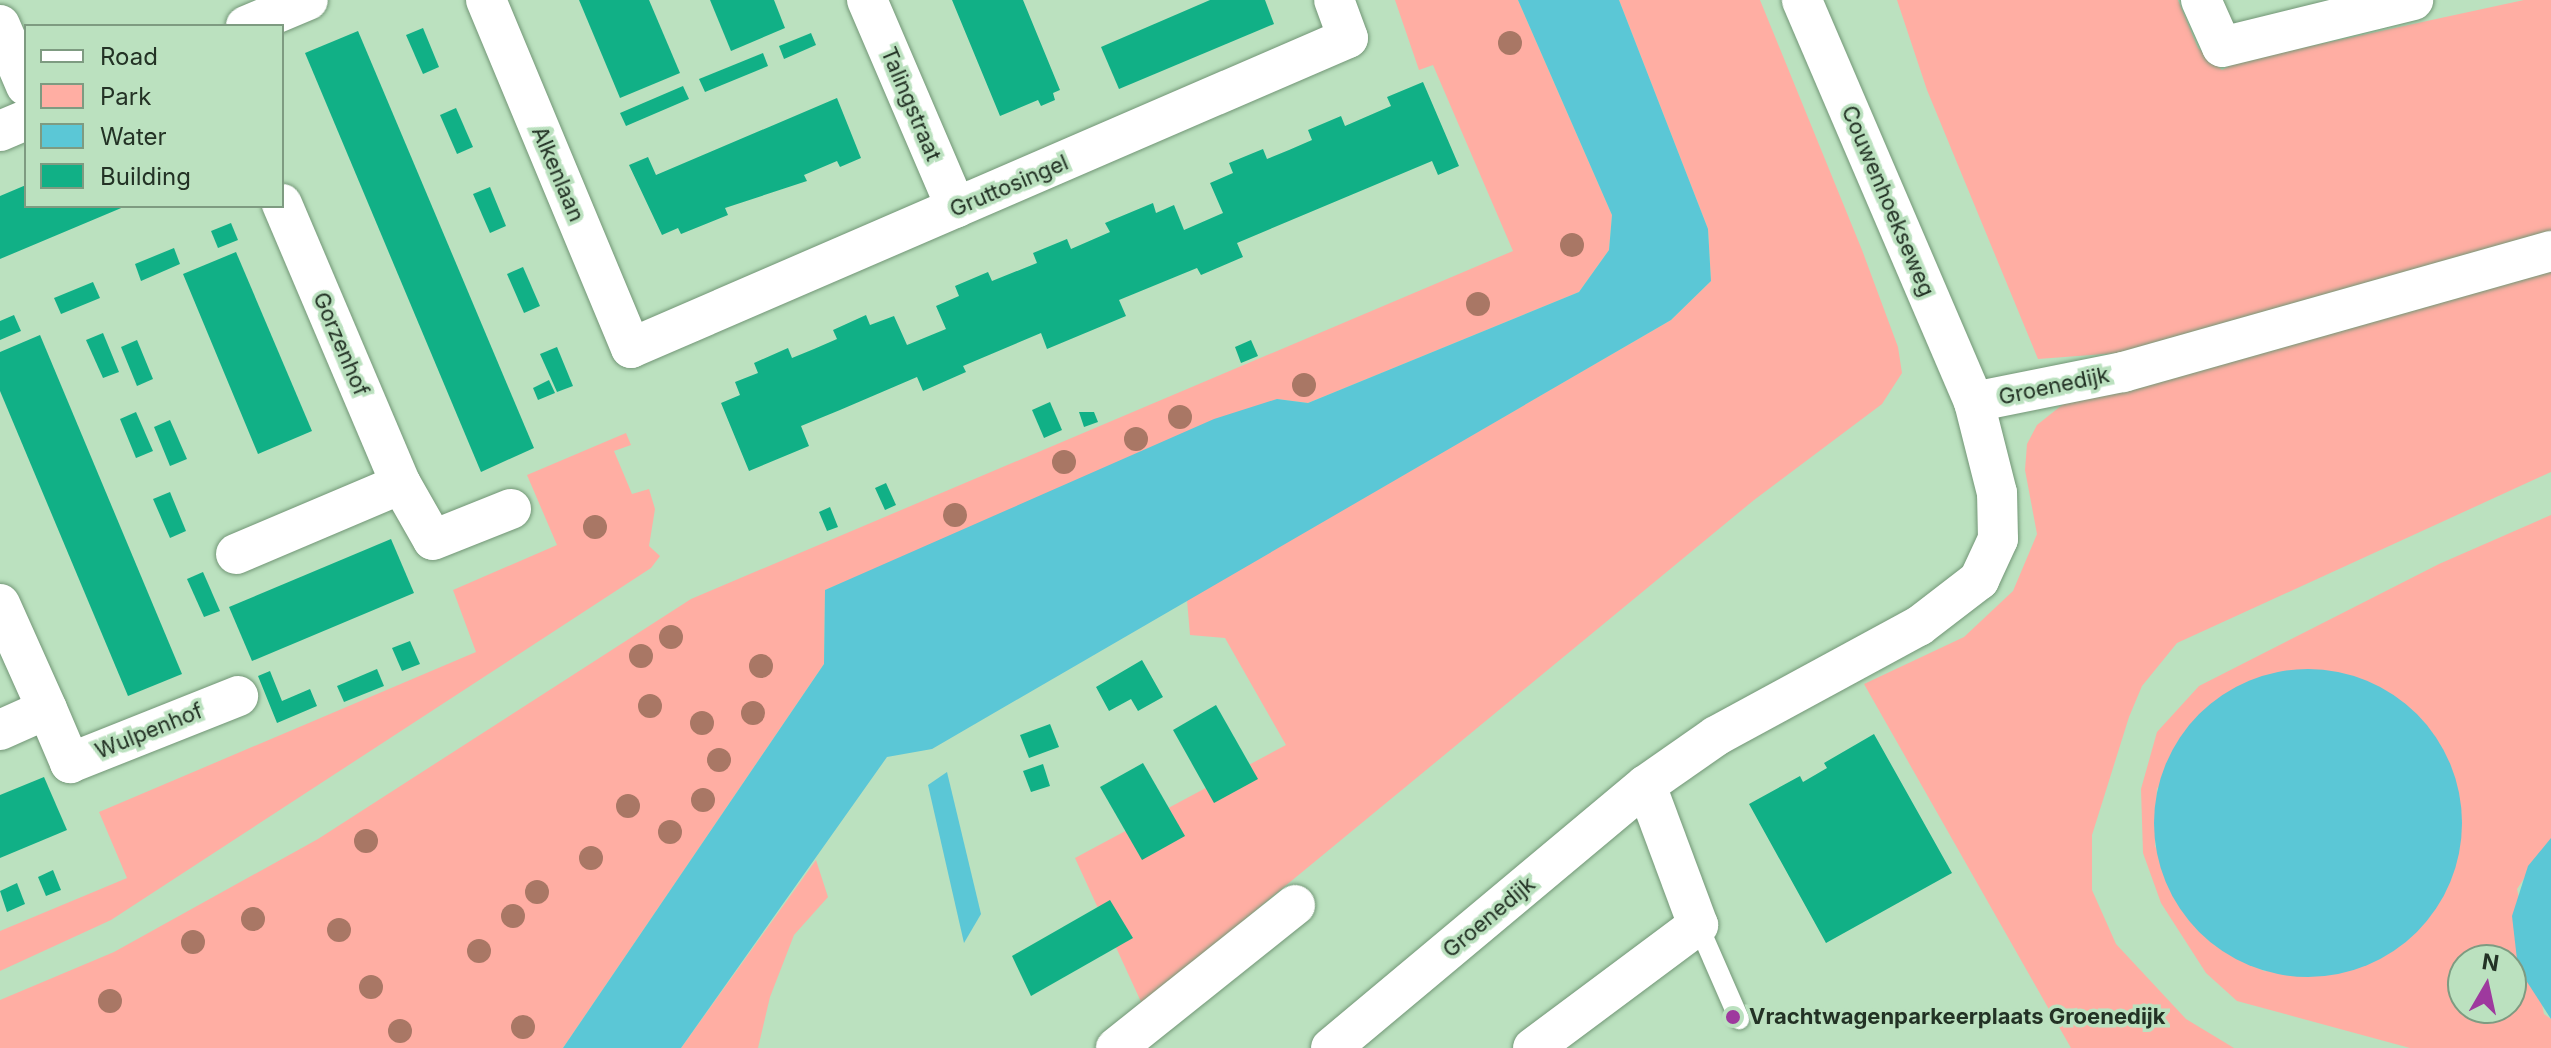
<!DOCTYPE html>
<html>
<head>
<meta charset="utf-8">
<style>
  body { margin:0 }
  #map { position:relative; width:2551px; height:1048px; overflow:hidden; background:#bbe1bf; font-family:Inter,sans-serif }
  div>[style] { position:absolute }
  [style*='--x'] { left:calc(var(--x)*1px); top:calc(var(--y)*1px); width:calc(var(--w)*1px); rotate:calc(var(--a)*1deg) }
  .green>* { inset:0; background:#ffaea3 }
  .water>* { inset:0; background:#5bc7d6 }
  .round { border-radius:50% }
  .building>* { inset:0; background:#11b086 }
  .roads { filter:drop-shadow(0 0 2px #729676) drop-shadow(0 0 2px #729676) }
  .lane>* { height:20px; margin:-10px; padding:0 10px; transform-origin:10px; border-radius:10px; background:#fff }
  .street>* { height:40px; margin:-20px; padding:0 20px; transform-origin:20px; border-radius:20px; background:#fff }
  .trees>* { width:24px; height:24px; margin:-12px; border-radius:50%; background:#a97765 }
  .dots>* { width:22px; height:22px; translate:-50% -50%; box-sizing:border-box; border:4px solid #bbe1bf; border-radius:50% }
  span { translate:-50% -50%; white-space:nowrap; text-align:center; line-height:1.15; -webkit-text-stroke:7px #bbe1bf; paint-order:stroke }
  .street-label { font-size:22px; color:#233225 }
  .poi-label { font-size:22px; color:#233225; font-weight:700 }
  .left { translate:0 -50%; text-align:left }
  .legend { position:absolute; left:24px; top:24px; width:260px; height:184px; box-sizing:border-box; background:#bbe1bf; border:2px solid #7e9b81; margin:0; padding:10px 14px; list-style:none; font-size:24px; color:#233225 }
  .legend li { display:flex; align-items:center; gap:16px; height:40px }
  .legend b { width:40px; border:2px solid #7e9b81 }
  .north { position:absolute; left:2447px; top:944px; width:80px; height:80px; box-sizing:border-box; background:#bbe1bf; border:2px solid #7e9b81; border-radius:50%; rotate:9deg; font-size:22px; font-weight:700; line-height:32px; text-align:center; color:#233225 }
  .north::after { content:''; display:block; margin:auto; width:28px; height:36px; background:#9e399e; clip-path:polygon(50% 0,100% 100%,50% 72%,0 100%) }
</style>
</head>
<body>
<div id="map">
  <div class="green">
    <div style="clip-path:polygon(1395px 0,1518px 0,1612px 215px,1609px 250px,1579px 292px,1308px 403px,1277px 399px,825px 590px,824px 664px,563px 1048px,0 1048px,0 1000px,114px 952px,318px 839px,691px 599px,1513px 251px,1433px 65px,1419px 70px)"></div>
    <div style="clip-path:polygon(1619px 0,1760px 0,1862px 250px,1898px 347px,1902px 373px,1882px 404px,1754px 500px,1142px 1004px,1075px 858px,1286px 745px,1225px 638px,1190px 635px,1187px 600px,1671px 320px,1711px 281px,1708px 229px)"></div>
    <div style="clip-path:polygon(1897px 0,2178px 0,2198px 48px,2222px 70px,2237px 62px,2524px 0,2551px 0,2551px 243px,2118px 353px,2038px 359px,1927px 90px)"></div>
    <div style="clip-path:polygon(2551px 268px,2551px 472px,2177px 643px,2142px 686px,2129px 717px,2092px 835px,2092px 890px,2116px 944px,2186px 1019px,2234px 1048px,2071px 1048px,1864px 684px,1964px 637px,2013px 591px,2037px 534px,2025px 470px,2027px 444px,2037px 425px,2067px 401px)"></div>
    <div style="clip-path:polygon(626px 433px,631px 445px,614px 451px,632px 494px,649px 489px,655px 509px,649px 546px,660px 556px,651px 568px,111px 920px,0 971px,0 931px,127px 878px,99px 812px,476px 652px,453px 590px,557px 545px,527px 475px)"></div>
    <div style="clip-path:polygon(evenodd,2551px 515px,2551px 838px,2517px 889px,2544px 1014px,2551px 1019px,2551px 1048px,2410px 1048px,2237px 1001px,2206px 973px,2161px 903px,2143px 853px,2141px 789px,2157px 732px,2199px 686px,2439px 564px,2551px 515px,2157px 787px,2266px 972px,2214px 945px,2155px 846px,2157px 787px,2551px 515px,2463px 960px,2511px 960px,2511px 1008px,2463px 1008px,2463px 960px)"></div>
    <div style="clip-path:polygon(816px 860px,828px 897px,794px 935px,770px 997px,758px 1048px,681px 1048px)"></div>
  </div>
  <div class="water">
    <div style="clip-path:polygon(1518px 0,1619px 0,1708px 229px,1711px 281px,1671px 320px,932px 749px,887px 757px,681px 1048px,563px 1048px,824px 664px,825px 590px,1214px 419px,1277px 399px,1308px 403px,1579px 292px,1609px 250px,1612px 215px)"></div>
    <div class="round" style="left:2154px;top:669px;width:308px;height:308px"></div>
    <div style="clip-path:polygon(947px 772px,981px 914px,964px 943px,928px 785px)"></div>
    <div style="clip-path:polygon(2551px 838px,2551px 1019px,2518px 968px,2512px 916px,2528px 866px)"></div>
  </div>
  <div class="building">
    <div style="clip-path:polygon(579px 0,649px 0,680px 73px,620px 98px)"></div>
    <div style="clip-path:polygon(710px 0,774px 0,785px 28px,731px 51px)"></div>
    <div style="clip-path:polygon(952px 0,1023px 0,1060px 90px,1053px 93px,1055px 100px,1041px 106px,1038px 100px,1000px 116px)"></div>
    <div style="clip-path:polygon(1210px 0,1265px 0,1274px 24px,1119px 89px,1101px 47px)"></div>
    <div style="clip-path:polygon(423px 28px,439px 67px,423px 74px,406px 35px)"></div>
    <div style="clip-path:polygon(358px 31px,534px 448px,481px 472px,305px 53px)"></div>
    <div style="clip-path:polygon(811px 33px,816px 45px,784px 59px,779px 46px)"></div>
    <div style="clip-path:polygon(763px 53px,768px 66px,705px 92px,699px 79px)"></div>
    <div style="clip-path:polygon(1423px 82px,1459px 166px,1438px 175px,1432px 161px,1237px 243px,1243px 257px,1201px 275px,1197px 268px,1119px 300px,1126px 316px,1047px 349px,1041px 333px,963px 366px,966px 372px,923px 391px,917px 377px,840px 410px,801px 426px,809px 446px,749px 471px,721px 403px,740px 395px,735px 382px,758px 373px,754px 363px,788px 348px,792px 358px,814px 349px,837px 339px,833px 330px,866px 315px,870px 325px,894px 316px,907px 345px,946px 329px,936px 306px,959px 296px,955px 286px,988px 272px,992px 281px,1037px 263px,1033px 253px,1067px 239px,1071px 249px,1110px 232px,1105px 223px,1153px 203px,1156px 213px,1174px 205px,1184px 230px,1223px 213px,1210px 183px,1233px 173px,1229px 163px,1263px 149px,1267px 159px,1289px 150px,1312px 140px,1308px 130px,1341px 116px,1345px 126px,1391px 106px,1387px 97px)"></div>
    <div style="clip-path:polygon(683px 86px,689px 99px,626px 126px,620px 113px)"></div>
    <div style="clip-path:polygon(837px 98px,861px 158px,840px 167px,837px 161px,804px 175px,807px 181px,725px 208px,728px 215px,681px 234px,678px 228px,662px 235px,629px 165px,648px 157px,656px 175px)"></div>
    <div style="clip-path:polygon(456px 108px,473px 147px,457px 154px,440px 115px)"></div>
    <div style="clip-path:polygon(26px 185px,26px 206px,126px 206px,0 259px,0 196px)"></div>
    <div style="clip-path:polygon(490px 187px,506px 226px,490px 233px,473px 194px)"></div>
    <div style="clip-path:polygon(231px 223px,238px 240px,218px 248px,211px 231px)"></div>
    <div style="clip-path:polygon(174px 248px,180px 264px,141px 281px,135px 264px)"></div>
    <div style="clip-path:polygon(236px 252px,312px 431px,258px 454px,183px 274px)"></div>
    <div style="clip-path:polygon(523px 267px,540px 306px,524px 313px,507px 274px)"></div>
    <div style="clip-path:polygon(93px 282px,100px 298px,61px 314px,54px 298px)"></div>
    <div style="clip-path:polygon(14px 315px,21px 331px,0 340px,0 321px)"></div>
    <div style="clip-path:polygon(103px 333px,119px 372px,103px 378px,86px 340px)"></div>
    <div style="clip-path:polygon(40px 335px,182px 674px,128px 696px,0 391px,0 352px)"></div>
    <div style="clip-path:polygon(137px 340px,153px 379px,137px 386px,121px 347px)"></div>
    <div style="clip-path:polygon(1251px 340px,1258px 356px,1241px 363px,1235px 347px)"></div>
    <div style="clip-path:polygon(557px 347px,573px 386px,557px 392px,540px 354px)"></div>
    <div style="clip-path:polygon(549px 380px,555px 393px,538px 400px,533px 388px)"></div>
    <div style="clip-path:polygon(1050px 402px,1062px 430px,1044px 438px,1032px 410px)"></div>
    <div style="clip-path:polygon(136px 412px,153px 451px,136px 458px,120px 419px)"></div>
    <div style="clip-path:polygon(1079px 412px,1094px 412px,1098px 422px,1084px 427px)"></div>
    <div style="clip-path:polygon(170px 420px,187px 459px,170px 466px,154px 427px)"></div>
    <div style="clip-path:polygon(886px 483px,896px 505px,885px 510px,875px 488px)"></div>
    <div style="clip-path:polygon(170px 492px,186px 531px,170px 538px,153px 499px)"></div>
    <div style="clip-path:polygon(830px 507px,838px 527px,827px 531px,819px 512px)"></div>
    <div style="clip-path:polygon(391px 539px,414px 593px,252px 661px,229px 607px)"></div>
    <div style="clip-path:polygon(203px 572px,220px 611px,204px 617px,187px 579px)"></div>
    <div style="clip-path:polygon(410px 641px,420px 664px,402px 671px,392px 648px)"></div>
    <div style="clip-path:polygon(1142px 660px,1163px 697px,1138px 711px,1131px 699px,1109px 711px,1096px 687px)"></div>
    <div style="clip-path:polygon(377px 669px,384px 686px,344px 702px,337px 686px)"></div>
    <div style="clip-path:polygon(270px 671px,282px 701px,310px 689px,317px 706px,277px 723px,258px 676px)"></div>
    <div style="clip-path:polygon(1216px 705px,1258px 779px,1214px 803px,1173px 730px)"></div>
    <div style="clip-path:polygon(1050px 724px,1059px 747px,1029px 758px,1020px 735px)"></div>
    <div style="clip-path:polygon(1874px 734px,1952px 873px,1826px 943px,1749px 804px,1800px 776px,1803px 782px,1827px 768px,1824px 763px)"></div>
    <div style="clip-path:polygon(1143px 763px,1185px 836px,1142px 860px,1100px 787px)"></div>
    <div style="clip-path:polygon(1043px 764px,1050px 786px,1031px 792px,1023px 771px)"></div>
    <div style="clip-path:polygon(44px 777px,67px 830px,0 858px,0 795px)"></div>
    <div style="clip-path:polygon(53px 870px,61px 890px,46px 896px,38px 877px)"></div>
    <div style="clip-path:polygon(17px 883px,25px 904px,7px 912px,0 891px)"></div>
    <div style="clip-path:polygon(1110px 900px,1133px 938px,1031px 996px,1012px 956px)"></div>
  </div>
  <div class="roads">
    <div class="lane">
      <div style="--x:1698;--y:925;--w:103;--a:66.4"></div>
    </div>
    <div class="street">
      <div style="--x:486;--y:0;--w:377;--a:67.4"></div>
      <div style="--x:631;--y:348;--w:781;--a:-23.38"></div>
      <div style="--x:1348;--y:38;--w:40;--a:-110.2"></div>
      <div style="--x:867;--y:0;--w:226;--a:66.8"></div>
      <div style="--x:2201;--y:0;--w:51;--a:65.9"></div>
      <div style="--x:2222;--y:47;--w:197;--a:-13.8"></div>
      <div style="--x:0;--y:25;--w:66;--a:66.9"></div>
      <div style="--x:246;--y:26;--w:67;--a:-22.8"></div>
      <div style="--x:0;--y:131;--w:28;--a:-23"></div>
      <div style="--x:282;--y:204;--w:304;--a:67"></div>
      <div style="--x:401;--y:484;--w:64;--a:60.3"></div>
      <div style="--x:433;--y:540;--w:84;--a:-21.7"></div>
      <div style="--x:1974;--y:402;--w:152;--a:-11.4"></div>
      <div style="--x:2123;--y:372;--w:445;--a:-15.8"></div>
      <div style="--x:236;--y:554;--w:179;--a:-23"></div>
      <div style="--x:0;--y:604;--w:115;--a:65.9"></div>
      <div style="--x:0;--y:730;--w:51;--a:-24.1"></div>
      <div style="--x:47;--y:709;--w:59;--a:66.9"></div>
      <div style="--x:70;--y:763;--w:181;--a:-21.7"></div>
      <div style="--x:1116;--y:1048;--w:229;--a:-38.6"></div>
      <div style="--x:1331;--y:1048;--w:410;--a:-39.9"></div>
      <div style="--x:1646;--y:785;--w:85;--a:-35"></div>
      <div style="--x:1716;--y:736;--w:231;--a:-28.5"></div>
      <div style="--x:1919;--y:626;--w:76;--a:-37.5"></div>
      <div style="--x:1979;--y:580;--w:45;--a:-65.1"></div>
      <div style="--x:1998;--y:539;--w:46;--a:-91.2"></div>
      <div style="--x:1997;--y:493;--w:94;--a:-104.2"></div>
      <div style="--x:1974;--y:402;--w:437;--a:-113.2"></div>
      <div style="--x:1533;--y:1048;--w:206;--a:-36.7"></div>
      <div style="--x:1698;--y:925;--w:149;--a:-110.4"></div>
    </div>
  </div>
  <div class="trees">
    <div style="left:1510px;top:43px"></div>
    <div style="left:1572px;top:245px"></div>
    <div style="left:1478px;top:304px"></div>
    <div style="left:1304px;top:385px"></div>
    <div style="left:1180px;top:417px"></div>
    <div style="left:1136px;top:439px"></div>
    <div style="left:1064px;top:462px"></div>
    <div style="left:955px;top:515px"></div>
    <div style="left:595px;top:527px"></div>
    <div style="left:671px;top:637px"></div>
    <div style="left:641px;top:656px"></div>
    <div style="left:761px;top:666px"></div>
    <div style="left:650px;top:706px"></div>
    <div style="left:753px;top:713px"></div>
    <div style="left:702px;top:723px"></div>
    <div style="left:719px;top:760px"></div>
    <div style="left:703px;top:800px"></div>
    <div style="left:628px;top:806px"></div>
    <div style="left:670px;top:832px"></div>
    <div style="left:366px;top:841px"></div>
    <div style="left:591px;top:858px"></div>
    <div style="left:537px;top:892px"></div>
    <div style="left:513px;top:916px"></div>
    <div style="left:253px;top:919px"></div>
    <div style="left:339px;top:930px"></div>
    <div style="left:193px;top:942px"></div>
    <div style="left:479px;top:951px"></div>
    <div style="left:371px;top:987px"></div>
    <div style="left:110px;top:1001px"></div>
    <div style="left:523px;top:1027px"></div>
    <div style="left:400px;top:1031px"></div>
  </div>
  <div class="dots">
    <div style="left:1733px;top:1017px;background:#9e399e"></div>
  </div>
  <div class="street-label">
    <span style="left:911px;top:104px;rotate:67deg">Talingstraat</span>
    <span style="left:558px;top:174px;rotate:67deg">Alkenlaan</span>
    <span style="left:1009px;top:186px;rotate:-23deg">Gruttosingel</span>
    <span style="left:1888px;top:201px;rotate:67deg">Couwenhoekseweg</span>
    <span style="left:341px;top:344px;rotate:67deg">Gorzenhof</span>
    <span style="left:2054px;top:386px;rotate:-12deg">Groenedijk</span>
    <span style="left:149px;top:731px;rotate:-22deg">Wulpenhof</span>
    <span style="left:1489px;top:917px;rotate:-40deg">Groenedijk</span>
  </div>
  <div class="poi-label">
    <span class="left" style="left:1749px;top:1017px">Vrachtwagenparkeerplaats Groenedijk</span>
  </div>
  <ul class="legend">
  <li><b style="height:10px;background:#fff"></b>Road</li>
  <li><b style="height:22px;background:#ffaea3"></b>Park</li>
  <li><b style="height:22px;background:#5bc7d6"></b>Water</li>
  <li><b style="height:22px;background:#11b086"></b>Building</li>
  </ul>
  <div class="north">N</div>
</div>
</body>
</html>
